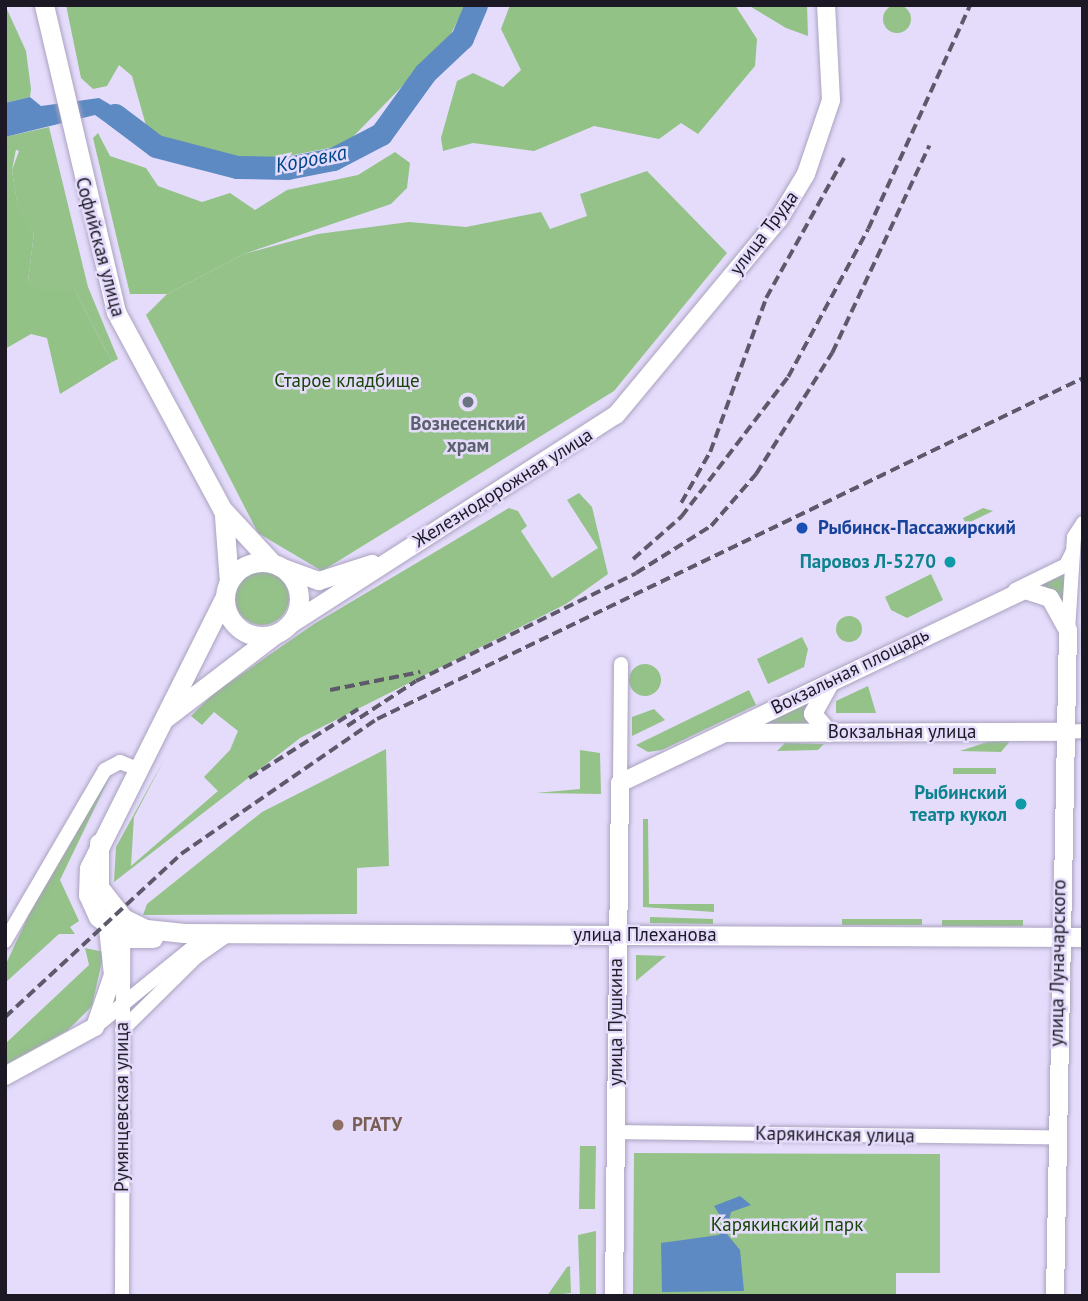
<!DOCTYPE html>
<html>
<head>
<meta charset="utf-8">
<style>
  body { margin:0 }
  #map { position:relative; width:1088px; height:1301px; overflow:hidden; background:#e5dcfc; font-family:"PT Sans",sans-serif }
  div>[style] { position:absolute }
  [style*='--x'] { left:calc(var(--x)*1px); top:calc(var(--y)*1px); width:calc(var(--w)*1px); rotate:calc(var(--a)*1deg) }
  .green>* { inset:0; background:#94c288 }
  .round { border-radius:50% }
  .forest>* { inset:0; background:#92c286 }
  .water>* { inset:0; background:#5d8ac2 }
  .river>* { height:23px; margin:-11.5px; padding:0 11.5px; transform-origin:11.5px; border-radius:11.5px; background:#5d8ac2 }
  .roads { filter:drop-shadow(0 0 2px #aaa2bf) drop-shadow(0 0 2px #aaa2bf) }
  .minor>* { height:14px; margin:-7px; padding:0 7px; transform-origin:7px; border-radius:7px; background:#fff }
  .tertiary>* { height:18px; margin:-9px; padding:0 9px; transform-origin:9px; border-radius:9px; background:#fff }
  .secondary>* { height:19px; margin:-9.5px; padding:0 9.5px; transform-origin:9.5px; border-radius:9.5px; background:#fff }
  .secondary>.ring { margin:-9.5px; padding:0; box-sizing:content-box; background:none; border:19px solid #fff; border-radius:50% }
  .rail>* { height:3.5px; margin-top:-1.75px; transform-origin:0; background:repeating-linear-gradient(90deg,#5d586a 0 10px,transparent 0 15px) }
  .dots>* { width:19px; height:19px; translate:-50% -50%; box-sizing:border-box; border:4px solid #e5dcfc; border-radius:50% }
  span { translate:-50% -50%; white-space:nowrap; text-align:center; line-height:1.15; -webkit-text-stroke:5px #e5dcfc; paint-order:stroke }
  .street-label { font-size:19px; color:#1c1924 }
  .park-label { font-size:19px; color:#174506 }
  .worship-label { font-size:19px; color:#5b616d; font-weight:700 }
  .transit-label { font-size:19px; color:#164399; font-weight:700 }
  .left { translate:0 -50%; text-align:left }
  .culture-label { font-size:19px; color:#0d838f; font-weight:700 }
  .right { translate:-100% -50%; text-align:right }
  .education-label { font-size:19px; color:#785e54; font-weight:700 }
  .water-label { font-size:21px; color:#004589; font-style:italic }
  .frame { position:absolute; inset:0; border:7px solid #1c1924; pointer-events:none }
</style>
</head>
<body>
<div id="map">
  <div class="green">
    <div class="round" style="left:883px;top:5px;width:28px;height:28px"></div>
    <div style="clip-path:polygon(49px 127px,88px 287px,118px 359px,112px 362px,75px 291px,37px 292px,28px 281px,34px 233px,18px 209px,12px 170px,19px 151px,5px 145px,5px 137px)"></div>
    <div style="clip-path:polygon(647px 171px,727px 253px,614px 391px,322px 571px,258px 533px,146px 315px,167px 294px,244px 254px,318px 234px,409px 222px,466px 227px,541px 212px,550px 229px,587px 216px,580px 194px)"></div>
    <div style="clip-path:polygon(579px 493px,592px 507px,608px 574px,566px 604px,300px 738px,114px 882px,116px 847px,165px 758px,134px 817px,131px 866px,218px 791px,204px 777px,230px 750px,238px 731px,214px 712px,202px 725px,191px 716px,213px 694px,314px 624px,509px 508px,518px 511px,527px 526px,521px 531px,552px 578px,598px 548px,567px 500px)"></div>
    <div style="clip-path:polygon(983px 508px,993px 511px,966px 524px,963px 518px)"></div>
    <div class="round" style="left:235px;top:571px;width:54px;height:54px"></div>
    <div style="clip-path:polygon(1067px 573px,1066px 604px,1036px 587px)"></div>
    <div style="clip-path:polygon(931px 574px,943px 600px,907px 618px,891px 610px,885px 597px)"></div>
    <div class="round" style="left:836px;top:616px;width:26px;height:26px"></div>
    <div style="clip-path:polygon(802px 637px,808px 649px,804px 667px,768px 684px,757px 659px)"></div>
    <div class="round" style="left:629px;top:664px;width:32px;height:32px"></div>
    <div style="clip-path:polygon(868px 686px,876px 713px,836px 713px,836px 701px)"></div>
    <div style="clip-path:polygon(749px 690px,756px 705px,662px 750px,648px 752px,636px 745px)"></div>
    <div style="clip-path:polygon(803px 702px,809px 709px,807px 726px,739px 729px)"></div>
    <div style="clip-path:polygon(654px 709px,665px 720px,632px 736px,632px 717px)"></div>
    <div style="clip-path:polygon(1010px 741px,1001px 752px,960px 751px,987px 742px)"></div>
    <div style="clip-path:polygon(785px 743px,824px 744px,818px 750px,777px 751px)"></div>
    <div style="clip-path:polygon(386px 749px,389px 866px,357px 868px,357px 914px,143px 915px,147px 904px,262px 812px)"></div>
    <div style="clip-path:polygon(580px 750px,600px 753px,601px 794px,536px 793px,580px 789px)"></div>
    <div style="clip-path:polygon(953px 768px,996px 768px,996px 774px,953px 774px)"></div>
    <div style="clip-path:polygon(111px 774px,60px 880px,79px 921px,70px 927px,75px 934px,59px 934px,5px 983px,5px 966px,45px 880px)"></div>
    <div style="clip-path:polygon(643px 819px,648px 819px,649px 904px,714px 904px,714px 912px,643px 907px)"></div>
    <div style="clip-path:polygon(650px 917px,713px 919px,713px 924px,650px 923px)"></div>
    <div style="clip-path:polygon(842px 919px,922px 919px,922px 925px,842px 925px)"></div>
    <div style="clip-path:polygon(942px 920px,1023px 920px,1023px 926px,942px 926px)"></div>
    <div style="clip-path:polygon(85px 948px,104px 952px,92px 1006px,68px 1030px,5px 1065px,5px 1044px,89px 965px)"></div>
    <div style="clip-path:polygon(636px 955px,666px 956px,636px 981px)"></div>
    <div style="clip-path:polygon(580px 1146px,596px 1146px,595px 1209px,579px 1209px)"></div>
    <div style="clip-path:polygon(634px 1153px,940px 1154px,940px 1273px,896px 1273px,896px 1296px,633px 1296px)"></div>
    <div style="clip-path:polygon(596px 1231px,596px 1296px,580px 1296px,578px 1235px)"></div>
    <div style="clip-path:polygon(570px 1266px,571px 1293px,547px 1296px,567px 1267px)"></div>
  </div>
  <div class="forest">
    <div style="clip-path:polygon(5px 5px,26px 51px,31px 89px,30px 97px,5px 103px)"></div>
    <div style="clip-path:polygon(66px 5px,466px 5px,448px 39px,345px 145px,262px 161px,171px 145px,147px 129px,132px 76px,119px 65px,107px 86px,93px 89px,81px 78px)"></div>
    <div style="clip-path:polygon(510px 5px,735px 5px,757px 39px,755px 66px,698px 134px,681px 123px,659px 139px,594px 126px,534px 151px,473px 143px,443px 151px,441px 138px,457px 81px,473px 73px,503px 87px,521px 70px,501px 29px)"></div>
    <div style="clip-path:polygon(748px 5px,807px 5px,808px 36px,786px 28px)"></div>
    <div style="clip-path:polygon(98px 133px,110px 156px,146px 168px,158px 186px,202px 202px,230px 193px,255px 210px,287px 190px,358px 175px,395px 152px,410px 163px,407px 188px,391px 204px,244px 254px,167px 294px,130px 294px,93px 138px)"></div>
    <div style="clip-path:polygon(17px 144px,12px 170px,18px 208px,34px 233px,28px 281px,38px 291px,75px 291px,112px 362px,60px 394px,47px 338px,31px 334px,5px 349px,5px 145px)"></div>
  </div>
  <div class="water">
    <div style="clip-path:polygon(30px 97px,41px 106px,99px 98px,143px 124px,138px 146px,95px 115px,5px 137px,5px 103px)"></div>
    <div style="clip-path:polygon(740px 1196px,751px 1205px,731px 1212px,726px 1233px,740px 1250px,744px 1291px,662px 1292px,661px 1243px,719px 1235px,724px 1222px,714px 1206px)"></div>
  </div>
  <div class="river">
    <div style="--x:115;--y:115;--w:51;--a:37.1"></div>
    <div style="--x:156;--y:146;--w:84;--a:14.5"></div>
    <div style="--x:237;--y:167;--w:50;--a:1.1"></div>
    <div style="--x:287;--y:168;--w:47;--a:-11.1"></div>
    <div style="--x:333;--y:159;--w:54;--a:-27.5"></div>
    <div style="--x:381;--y:134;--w:75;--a:-54.2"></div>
    <div style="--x:425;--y:73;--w:51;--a:-43.4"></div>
    <div style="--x:462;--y:38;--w:36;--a:-67"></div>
  </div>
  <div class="roads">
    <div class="minor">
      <div style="--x:1015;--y:590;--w:57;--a:-26.1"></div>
      <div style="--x:1066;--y:565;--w:13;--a:-63"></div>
      <div style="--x:1068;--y:630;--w:93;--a:-86.3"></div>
      <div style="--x:1074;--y:537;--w:17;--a:-57"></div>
      <div style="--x:1064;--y:732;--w:19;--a:-3"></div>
      <div style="--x:620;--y:783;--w:119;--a:-89.5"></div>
      <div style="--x:5;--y:941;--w:198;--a:-59.7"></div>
      <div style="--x:105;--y:770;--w:17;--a:-28"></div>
      <div style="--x:120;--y:762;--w:18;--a:22"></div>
      <div style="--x:96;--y:1026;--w:144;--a:-39.1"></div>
      <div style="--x:122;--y:1030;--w:104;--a:-44.6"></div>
      <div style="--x:196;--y:957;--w:39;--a:-35"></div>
      <div style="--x:615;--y:1132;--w:440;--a:0.7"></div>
      <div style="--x:122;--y:1296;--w:366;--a:-89.8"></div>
    </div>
    <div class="tertiary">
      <div style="--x:283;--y:568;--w:38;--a:20"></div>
      <div style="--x:319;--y:581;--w:56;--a:-17.8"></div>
      <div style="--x:288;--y:626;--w:390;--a:-32.8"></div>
      <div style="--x:616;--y:415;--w:255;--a:-50.3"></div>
      <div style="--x:779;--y:219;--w:52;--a:-59"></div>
      <div style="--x:806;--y:174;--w:78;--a:-71.3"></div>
      <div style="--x:831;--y:100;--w:95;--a:-93"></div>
      <div style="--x:829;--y:685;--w:33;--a:119"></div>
      <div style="--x:813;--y:714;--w:25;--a:50"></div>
      <div style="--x:728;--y:733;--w:336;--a:-0.2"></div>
      <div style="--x:5;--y:1076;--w:102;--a:-28.6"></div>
      <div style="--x:95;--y:1027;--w:55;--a:-70.9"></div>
      <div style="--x:113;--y:975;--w:47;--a:-96.1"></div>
      <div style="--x:614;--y:1296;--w:513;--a:-89.33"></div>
      <div style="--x:620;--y:783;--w:449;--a:-25.5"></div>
      <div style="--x:1025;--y:590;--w:26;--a:18"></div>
      <div style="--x:1050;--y:598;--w:37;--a:61"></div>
      <div style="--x:1068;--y:630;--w:666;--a:91.12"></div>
    </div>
    <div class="secondary">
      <div style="--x:44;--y:5;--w:315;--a:76.8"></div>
      <div style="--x:116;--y:312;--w:224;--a:61.7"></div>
      <div style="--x:222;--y:509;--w:72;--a:47.2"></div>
      <div style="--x:224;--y:516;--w:66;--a:85.7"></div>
      <div class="ring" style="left:225px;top:562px;width:55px;height:55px"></div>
      <div style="--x:164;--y:719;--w:138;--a:-37.4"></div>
      <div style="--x:99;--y:843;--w:44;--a:90"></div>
      <div style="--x:99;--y:887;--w:39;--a:52"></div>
      <div style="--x:123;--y:918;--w:25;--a:26"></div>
      <div style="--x:146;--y:929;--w:38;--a:6"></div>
      <div style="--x:184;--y:933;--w:899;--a:0.25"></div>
      <div style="--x:153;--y:938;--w:29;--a:180"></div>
      <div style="--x:124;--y:938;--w:33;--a:-141"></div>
      <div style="--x:98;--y:917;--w:24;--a:-114"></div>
      <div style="--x:88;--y:895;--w:27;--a:-88"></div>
      <div style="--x:89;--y:868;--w:304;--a:-63.4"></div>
    </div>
  </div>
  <div class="rail">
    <div style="--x:681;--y:503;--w:59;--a:-60.4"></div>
    <div style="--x:710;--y:452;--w:164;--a:-70"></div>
    <div style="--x:766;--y:298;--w:162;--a:-60.9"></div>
    <div style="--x:633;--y:559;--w:64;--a:-41.2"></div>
    <div style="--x:681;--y:517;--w:176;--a:-52.6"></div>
    <div style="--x:788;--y:377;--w:168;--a:-61.6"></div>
    <div style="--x:868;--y:229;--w:246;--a:-65.5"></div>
    <div style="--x:330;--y:690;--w:92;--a:-11.3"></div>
    <div style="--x:347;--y:726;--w:82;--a:-33.1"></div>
    <div style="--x:416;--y:681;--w:245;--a:-26.1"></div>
    <div style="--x:636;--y:573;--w:89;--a:-32.1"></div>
    <div style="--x:711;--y:526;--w:69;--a:-49.1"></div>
    <div style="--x:756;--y:474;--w:143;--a:-57.9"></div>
    <div style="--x:832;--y:353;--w:229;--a:-64.9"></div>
    <div style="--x:249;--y:778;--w:129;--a:-32.3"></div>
    <div style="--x:5;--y:1017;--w:240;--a:-42.8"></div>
    <div style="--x:181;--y:854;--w:238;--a:-34.6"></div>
    <div style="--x:377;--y:719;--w:784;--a:-25.78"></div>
  </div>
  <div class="dots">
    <div style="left:468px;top:402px;background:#6b7280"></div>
    <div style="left:802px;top:528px;background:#1a4fb4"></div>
    <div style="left:950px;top:562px;background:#0f9aa8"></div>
    <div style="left:1021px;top:804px;background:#0f9aa8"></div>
    <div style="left:338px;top:1125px;background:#8d6e63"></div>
  </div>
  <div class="street-label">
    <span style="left:764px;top:233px;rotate:-53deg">улица Труда</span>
    <span style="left:100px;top:247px;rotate:75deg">Софийская улица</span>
    <span style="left:503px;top:488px;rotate:-32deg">Железнодорожная улица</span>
    <span style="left:850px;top:671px;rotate:-26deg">Вокзальная площадь</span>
    <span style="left:902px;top:732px">Вокзальная улица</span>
    <span style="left:645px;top:935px">улица Плеханова</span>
    <span style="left:1058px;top:963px;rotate:-89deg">улица Луначарского</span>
    <span style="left:616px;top:1022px;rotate:-90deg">улица Пушкина</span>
    <span style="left:122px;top:1107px;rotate:-90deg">Румянцевская улица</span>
    <span style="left:835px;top:1135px;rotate:1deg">Карякинская улица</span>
  </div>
  <div class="park-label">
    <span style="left:347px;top:381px">Старое кладбище</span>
    <span style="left:787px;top:1225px">Карякинский парк</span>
  </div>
  <div class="worship-label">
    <span style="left:468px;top:435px">Вознесенский<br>храм</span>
  </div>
  <div class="transit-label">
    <span class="left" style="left:818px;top:528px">Рыбинск-Пассажирский</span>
  </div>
  <div class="culture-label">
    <span class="right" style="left:936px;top:562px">Паровоз Л-5270</span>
    <span class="right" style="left:1007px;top:804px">Рыбинский<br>театр кукол</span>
  </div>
  <div class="education-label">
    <span class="left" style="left:352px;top:1125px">РГАТУ</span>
  </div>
  <div class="water-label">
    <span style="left:311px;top:159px;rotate:-11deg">Коровка</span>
  </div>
  <div class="frame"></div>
</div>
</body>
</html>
